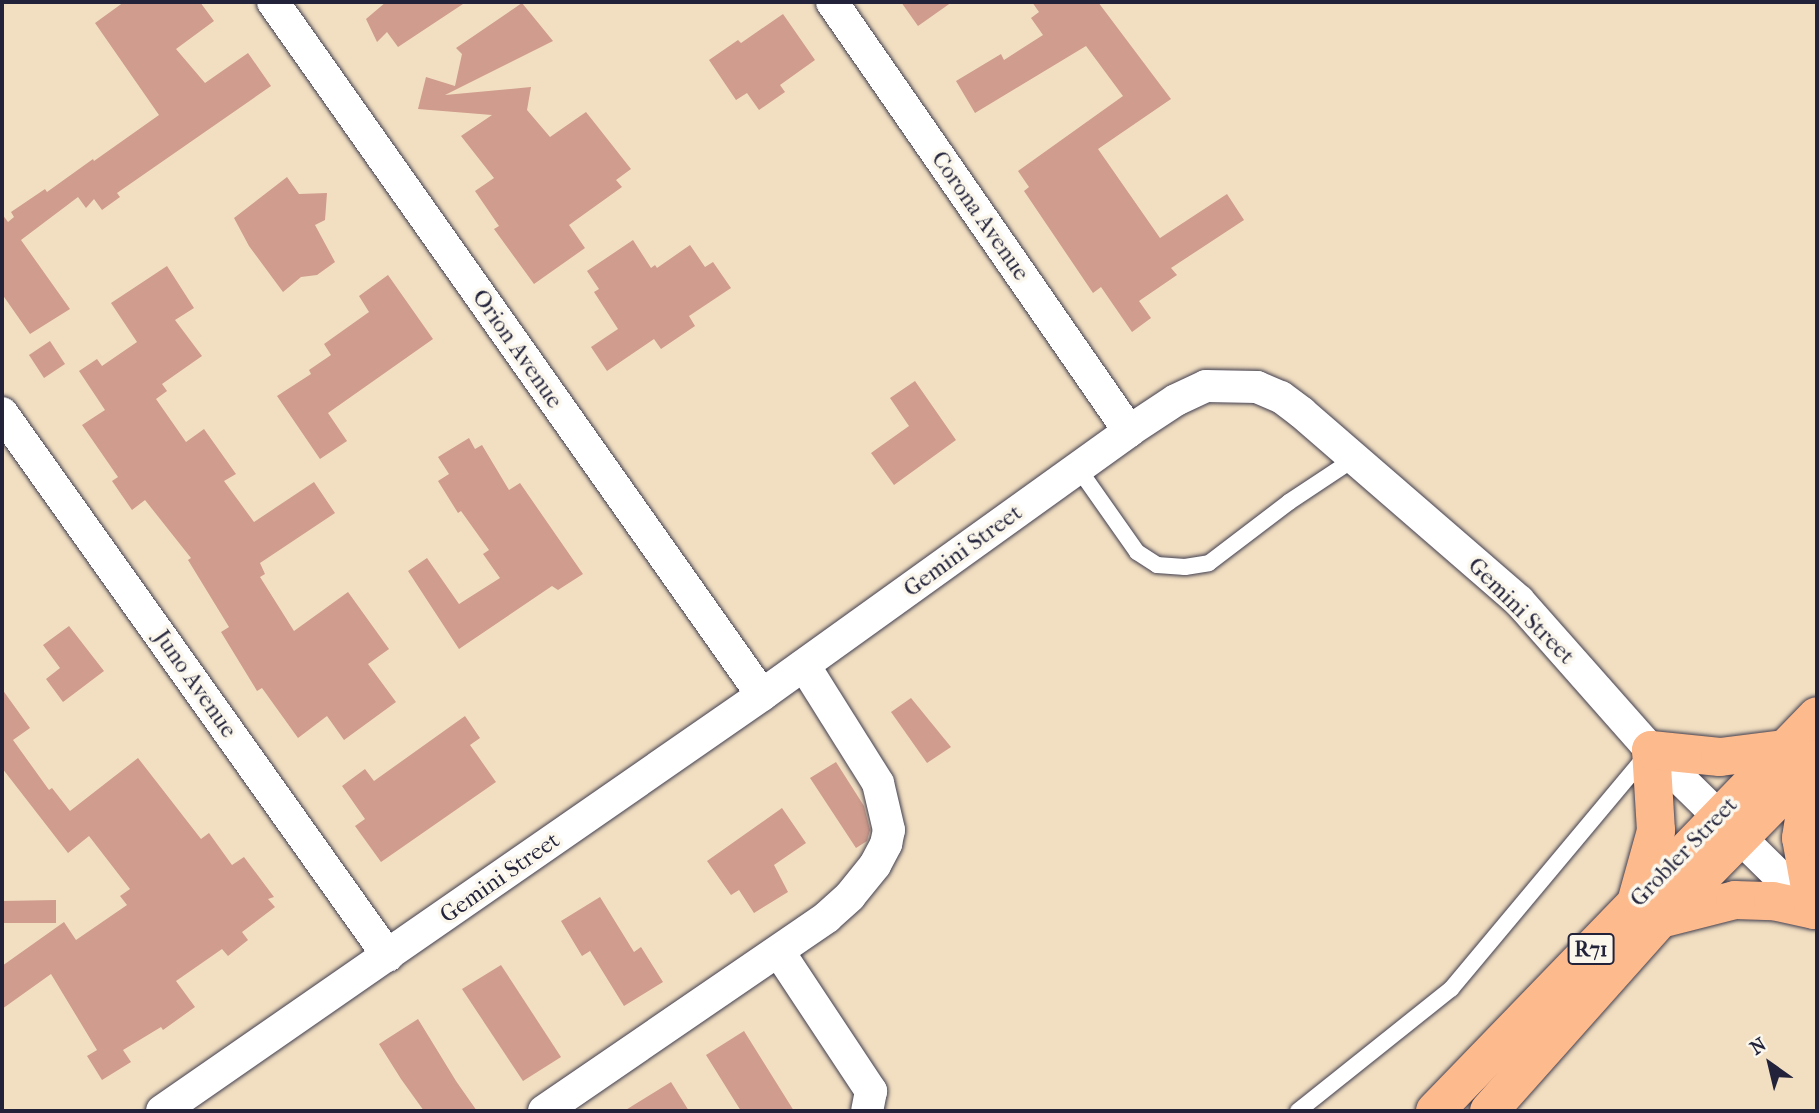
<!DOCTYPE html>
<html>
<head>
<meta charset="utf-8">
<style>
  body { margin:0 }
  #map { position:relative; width:1819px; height:1113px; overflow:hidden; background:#f2dfc1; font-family:"IM FELL French Canon",serif }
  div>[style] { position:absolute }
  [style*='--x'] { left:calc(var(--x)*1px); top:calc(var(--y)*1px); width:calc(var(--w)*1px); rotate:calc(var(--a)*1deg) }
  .building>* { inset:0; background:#cf9c8d }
  .roads { filter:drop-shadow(0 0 2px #413e4f) drop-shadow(0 0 2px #413e4f) }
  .service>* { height:16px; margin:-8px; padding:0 8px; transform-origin:8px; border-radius:8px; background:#fff }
  .minor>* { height:32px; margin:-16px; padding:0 16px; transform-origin:16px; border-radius:16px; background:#fff }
  .primary>* { height:38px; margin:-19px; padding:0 19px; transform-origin:19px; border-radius:19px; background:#fcba8d }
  span { translate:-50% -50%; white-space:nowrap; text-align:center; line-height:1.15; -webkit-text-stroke:7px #fbf7ec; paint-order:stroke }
  .shield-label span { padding:2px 5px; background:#fbf7ec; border:2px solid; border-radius:5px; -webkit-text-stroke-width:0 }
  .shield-label { font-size:21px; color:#22223b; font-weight:700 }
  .street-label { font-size:23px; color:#22223b }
  .frame { position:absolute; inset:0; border:4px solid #22223b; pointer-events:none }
  .north { position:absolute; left:1735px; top:1029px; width:70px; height:70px; -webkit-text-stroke:5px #fbf7ec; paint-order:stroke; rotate:326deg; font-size:19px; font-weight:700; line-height:28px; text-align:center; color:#22223b }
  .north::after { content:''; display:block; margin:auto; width:24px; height:32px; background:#22223b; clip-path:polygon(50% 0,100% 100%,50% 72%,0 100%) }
</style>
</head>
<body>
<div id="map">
  <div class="building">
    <div style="clip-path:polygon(124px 2px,200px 2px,214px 21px,176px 49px,205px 83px,248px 53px,271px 86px,117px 193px,120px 197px,102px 210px,94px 199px,86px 208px,78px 197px,21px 240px,70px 309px,30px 334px,2px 294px,2px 214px,8px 222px,14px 217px,11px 212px,45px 189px,47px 192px,93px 159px,94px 161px,159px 115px,95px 23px)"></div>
    <div style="clip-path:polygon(386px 2px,466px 2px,398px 47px,387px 32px,377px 42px,366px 19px)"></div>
    <div style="clip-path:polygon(901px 2px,952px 2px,918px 26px)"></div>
    <div style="clip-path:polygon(1032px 2px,1098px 2px,1171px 99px,1098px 149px,1160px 238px,1227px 194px,1244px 220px,1171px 268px,1177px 275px,1139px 301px,1151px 318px,1132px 332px,1101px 287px,1093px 293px,1024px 191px,1029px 187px,1018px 171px,1123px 96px,1086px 46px,975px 113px,956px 81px,1001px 54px,1004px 60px,1043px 35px,1031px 18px,1039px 12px)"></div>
    <div style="clip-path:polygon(522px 3px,553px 41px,445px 95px,531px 87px,527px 110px,550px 137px,586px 112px,631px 169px,616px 180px,622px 187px,569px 225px,585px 248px,534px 284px,494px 229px,499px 226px,475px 191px,494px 178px,461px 136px,492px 115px,418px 109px,426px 77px,455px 86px,462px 54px,456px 48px)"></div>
    <div style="clip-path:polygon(783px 14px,815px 60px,780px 85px,785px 92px,759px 110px,747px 93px,736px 100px,709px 60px,738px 40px,741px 43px)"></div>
    <div style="clip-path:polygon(287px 177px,299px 194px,327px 193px,325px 220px,315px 225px,335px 262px,317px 275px,301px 277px,283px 292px,249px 246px,234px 218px)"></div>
    <div style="clip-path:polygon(633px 240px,651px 268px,655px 265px,657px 268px,690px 245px,705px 267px,713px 262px,731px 288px,689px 316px,695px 326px,661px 349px,654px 339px,607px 371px,591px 347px,618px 329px,594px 292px,599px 289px,587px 271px)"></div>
    <div style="clip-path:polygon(167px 266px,194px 308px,175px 320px,202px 356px,162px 384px,167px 391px,156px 399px,186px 442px,204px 429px,236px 474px,224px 481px,254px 522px,314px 482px,335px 513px,260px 563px,265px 574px,260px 577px,294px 631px,348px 592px,389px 649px,368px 664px,396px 702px,344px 740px,327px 716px,298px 738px,262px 688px,257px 691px,221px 632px,229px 627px,188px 560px,191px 558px,145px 500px,132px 510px,112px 481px,118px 477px,82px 425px,105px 410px,79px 371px,97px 359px,102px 366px,137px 342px,111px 303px)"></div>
    <div style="clip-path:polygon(388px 275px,433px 339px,328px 413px,347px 441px,320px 459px,277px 396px,311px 374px,309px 370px,331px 355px,324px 344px,369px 312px,359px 296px)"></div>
    <div style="clip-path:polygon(50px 341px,65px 364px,44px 378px,29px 355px)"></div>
    <div style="clip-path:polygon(915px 381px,956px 440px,894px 485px,871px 453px,909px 426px,890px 398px)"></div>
    <div style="clip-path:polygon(469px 438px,475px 449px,482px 445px,509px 490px,520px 483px,583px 574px,558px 590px,552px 586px,459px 649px,408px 571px,427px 558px,459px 604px,500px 578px,483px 554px,489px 550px,461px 511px,458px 513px,438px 481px,449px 474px,438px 457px)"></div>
    <div style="clip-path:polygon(69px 626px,104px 671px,63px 702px,46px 679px,60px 668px,43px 645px)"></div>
    <div style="clip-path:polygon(2px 689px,30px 728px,13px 740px,49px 790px,52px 788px,70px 811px,138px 758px,201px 839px,209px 833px,232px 865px,244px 857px,274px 897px,268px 899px,275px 907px,242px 932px,248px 940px,228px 956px,222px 949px,176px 981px,195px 1007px,163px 1030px,161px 1027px,123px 1050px,131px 1062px,102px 1080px,87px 1056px,97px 1050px,51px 974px,2px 1009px,2px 966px,64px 922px,76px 940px,127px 905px,120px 896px,130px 889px,89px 836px,68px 853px,2px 768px)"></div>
    <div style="clip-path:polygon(911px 698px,951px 747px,927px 763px,891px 712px)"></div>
    <div style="clip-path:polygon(465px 716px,480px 738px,470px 745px,496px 782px,381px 862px,355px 826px,365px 819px,342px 786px,365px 769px,374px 781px)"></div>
    <div style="clip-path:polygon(836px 762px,864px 806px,870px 830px,867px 841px,856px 848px,810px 778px)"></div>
    <div style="clip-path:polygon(782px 808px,806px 843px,774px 865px,788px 892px,754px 913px,739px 890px,731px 895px,707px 861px)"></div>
    <div style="clip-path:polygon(600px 897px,634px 952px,641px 947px,663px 982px,624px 1006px,590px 951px,582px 956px,561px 921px)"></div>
    <div style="clip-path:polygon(56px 900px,56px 923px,2px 923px,2px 901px)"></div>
    <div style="clip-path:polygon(501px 965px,561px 1057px,523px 1081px,462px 989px)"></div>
    <div style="clip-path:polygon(418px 1019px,456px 1081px,477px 1111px,424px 1111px,401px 1079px,379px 1044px)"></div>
    <div style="clip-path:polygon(744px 1031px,794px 1111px,741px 1111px,706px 1055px)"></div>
    <div style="clip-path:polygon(671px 1082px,689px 1111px,624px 1111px)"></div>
  </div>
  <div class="roads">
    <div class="service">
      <div style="--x:1078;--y:468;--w:103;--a:54.9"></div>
      <div style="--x:1137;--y:552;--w:24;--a:33"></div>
      <div style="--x:1157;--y:565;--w:28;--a:4"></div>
      <div style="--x:1185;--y:567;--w:24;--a:-9"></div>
      <div style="--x:1209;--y:563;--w:101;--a:-37.3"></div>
      <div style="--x:1289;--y:502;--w:78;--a:-33.5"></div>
      <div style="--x:1298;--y:1111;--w:196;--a:-38.6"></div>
      <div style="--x:1451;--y:989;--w:302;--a:-50.1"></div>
    </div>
    <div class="minor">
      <div style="--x:273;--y:2;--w:848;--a:54.79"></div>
      <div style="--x:832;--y:2;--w:522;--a:55.3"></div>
      <div style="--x:2;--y:413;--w:666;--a:54.59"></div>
      <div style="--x:779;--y:952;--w:167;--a:56.5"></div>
      <div style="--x:871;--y:1091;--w:20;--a:101"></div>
      <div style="--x:162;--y:1111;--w:730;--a:-34.73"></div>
      <div style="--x:762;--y:695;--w:452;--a:-35.7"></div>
      <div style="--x:1129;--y:431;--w:56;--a:-33.4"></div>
      <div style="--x:1176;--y:400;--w:33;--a:-25"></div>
      <div style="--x:1206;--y:386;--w:51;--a:1.1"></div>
      <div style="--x:1257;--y:387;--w:26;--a:23"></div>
      <div style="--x:1281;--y:397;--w:26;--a:37"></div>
      <div style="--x:1302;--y:413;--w:287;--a:40.9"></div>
      <div style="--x:1519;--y:601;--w:199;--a:48.5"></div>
      <div style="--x:1651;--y:750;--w:233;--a:44.5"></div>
      <div style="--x:544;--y:1111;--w:343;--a:-34.4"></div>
      <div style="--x:827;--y:917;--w:31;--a:-42"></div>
      <div style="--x:850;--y:896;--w:40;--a:-51"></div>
      <div style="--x:875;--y:865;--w:24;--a:-62"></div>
      <div style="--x:886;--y:844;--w:14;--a:-78"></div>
      <div style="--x:889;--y:830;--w:48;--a:-103.2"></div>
      <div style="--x:878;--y:783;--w:139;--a:-122.1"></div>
    </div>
    <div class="primary">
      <div style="--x:1637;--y:899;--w:71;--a:-74.4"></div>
      <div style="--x:1656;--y:831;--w:81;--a:-93.5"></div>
      <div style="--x:1651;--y:750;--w:69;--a:5.8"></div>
      <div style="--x:1720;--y:757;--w:64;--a:-7.1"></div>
      <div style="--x:1660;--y:919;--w:77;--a:-14.2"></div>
      <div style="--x:1735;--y:900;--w:38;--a:2"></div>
      <div style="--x:1773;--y:901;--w:42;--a:12.4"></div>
      <div style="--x:1814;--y:910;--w:73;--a:-100.2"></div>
      <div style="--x:1801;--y:838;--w:26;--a:-81"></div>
      <div style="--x:1805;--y:812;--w:34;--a:-69"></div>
      <div style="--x:1435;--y:1111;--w:549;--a:-45.96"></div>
      <div style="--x:1489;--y:1111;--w:257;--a:-48.3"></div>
      <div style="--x:1660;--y:919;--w:224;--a:-45.5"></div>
    </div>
  </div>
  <div class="shield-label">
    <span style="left:1591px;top:949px">R71</span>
  </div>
  <div class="street-label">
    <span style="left:980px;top:216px;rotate:55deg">Corona Avenue</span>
    <span style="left:517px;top:349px;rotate:55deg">Orion Avenue</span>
    <span style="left:963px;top:551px;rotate:-36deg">Gemini Street</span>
    <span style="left:1521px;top:611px;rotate:45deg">Gemini Street</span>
    <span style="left:195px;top:684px;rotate:55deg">Juno Avenue</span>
    <span style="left:1684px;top:852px;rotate:-46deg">Grobler Street</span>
    <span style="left:500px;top:878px;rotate:-35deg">Gemini Street</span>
  </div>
  <div class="frame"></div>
  <div class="north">N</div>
</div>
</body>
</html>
